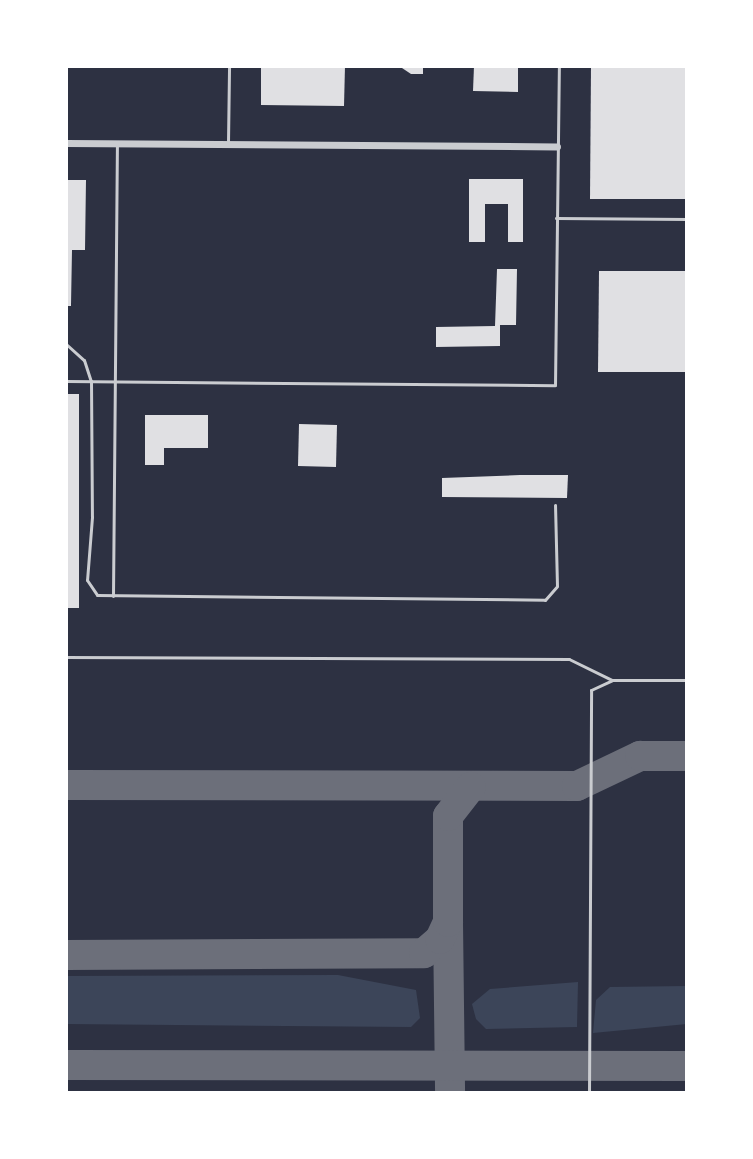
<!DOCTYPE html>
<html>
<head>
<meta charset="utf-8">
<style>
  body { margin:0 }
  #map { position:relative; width:753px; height:1159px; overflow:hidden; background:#2d3142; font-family:Inter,sans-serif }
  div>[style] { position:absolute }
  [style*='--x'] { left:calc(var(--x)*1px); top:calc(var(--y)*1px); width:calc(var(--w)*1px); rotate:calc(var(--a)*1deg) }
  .green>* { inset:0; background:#3c4559 }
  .taxiway>* { height:30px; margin:-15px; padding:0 15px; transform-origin:15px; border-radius:15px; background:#6c6f7a }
  .building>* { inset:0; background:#e0e0e3 }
  .service>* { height:3px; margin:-1.5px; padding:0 1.5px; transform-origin:1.5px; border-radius:1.5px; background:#caccd0 }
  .minor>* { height:7px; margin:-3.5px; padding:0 3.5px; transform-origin:3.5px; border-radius:3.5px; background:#caccd0 }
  span { translate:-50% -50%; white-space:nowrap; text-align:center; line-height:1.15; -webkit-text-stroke:6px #fff; paint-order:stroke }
  .frame { position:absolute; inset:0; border:68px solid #fff; pointer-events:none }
</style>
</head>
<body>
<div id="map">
  <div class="green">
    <div style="clip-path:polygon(338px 975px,416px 990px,420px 1018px,411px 1027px,66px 1024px,66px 976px)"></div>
    <div style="clip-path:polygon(578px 982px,577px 1027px,486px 1029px,476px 1019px,472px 1004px,490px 989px)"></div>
    <div style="clip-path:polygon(687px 986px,687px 1024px,593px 1033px,596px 1000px,610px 987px)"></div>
  </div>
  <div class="taxiway">
    <div style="--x:66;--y:785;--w:511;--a:0.11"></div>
    <div style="--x:577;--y:786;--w:70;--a:-25.5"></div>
    <div style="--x:640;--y:756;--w:47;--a:0"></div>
    <div style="--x:448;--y:923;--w:170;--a:89.3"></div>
    <div style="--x:66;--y:955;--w:358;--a:-0.3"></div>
    <div style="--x:424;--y:953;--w:21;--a:-41"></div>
    <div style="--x:440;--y:939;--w:19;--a:-65"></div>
    <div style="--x:448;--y:922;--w:106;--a:-90"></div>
    <div style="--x:448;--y:816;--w:37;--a:-52"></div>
    <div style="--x:66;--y:1065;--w:621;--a:0.09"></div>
  </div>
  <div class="building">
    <div style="clip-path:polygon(261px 66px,345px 66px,344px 106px,261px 105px)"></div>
    <div style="clip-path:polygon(399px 66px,423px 66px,423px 74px,411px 74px)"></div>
    <div style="clip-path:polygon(474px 66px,518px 66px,518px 92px,473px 91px)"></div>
    <div style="clip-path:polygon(591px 66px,687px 66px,687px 199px,590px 199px)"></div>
    <div style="clip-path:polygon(469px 179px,523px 179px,523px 242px,508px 242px,508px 204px,485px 204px,485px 242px,469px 242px)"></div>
    <div style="clip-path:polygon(66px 180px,86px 180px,85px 250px,72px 250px,71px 306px,66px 306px)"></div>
    <div style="clip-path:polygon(497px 269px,517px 269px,516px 325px,500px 325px,500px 346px,436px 347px,436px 327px,495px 326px)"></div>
    <div style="clip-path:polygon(599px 271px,687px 271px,687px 372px,598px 372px)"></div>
    <div style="clip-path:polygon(66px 394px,79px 394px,79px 608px,66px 608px)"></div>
    <div style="clip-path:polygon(145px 415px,208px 415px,208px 448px,164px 448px,164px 465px,145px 465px)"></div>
    <div style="clip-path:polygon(299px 424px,337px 425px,336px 467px,298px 466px)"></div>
    <div style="clip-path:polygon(520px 475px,568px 475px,567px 498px,442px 497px,442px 478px)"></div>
  </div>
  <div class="service">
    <div style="--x:228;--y:142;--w:76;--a:-89.2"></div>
    <div style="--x:556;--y:218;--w:131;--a:0.4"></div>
    <div style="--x:66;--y:344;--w:24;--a:42"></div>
    <div style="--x:84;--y:360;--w:22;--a:72"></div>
    <div style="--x:91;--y:381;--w:136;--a:89.6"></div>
    <div style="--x:92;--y:517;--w:63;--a:94.5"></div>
    <div style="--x:87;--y:580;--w:18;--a:56"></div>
    <div style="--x:97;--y:595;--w:448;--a:0.6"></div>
    <div style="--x:545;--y:600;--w:18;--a:-49"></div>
    <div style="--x:557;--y:586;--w:81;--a:-91.4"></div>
    <div style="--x:66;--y:381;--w:489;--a:0.5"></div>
    <div style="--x:555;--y:385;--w:319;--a:-89.3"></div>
    <div style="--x:113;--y:596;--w:452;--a:-89.5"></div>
    <div style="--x:66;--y:657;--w:503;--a:0.23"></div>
    <div style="--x:569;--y:659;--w:48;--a:26"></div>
    <div style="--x:589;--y:1093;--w:403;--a:-89.7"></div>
    <div style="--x:591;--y:690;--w:23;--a:-25"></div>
    <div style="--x:612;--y:680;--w:75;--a:0"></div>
  </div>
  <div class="minor">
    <div style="--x:66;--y:143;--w:491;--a:0.4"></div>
  </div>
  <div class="frame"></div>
</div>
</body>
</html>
